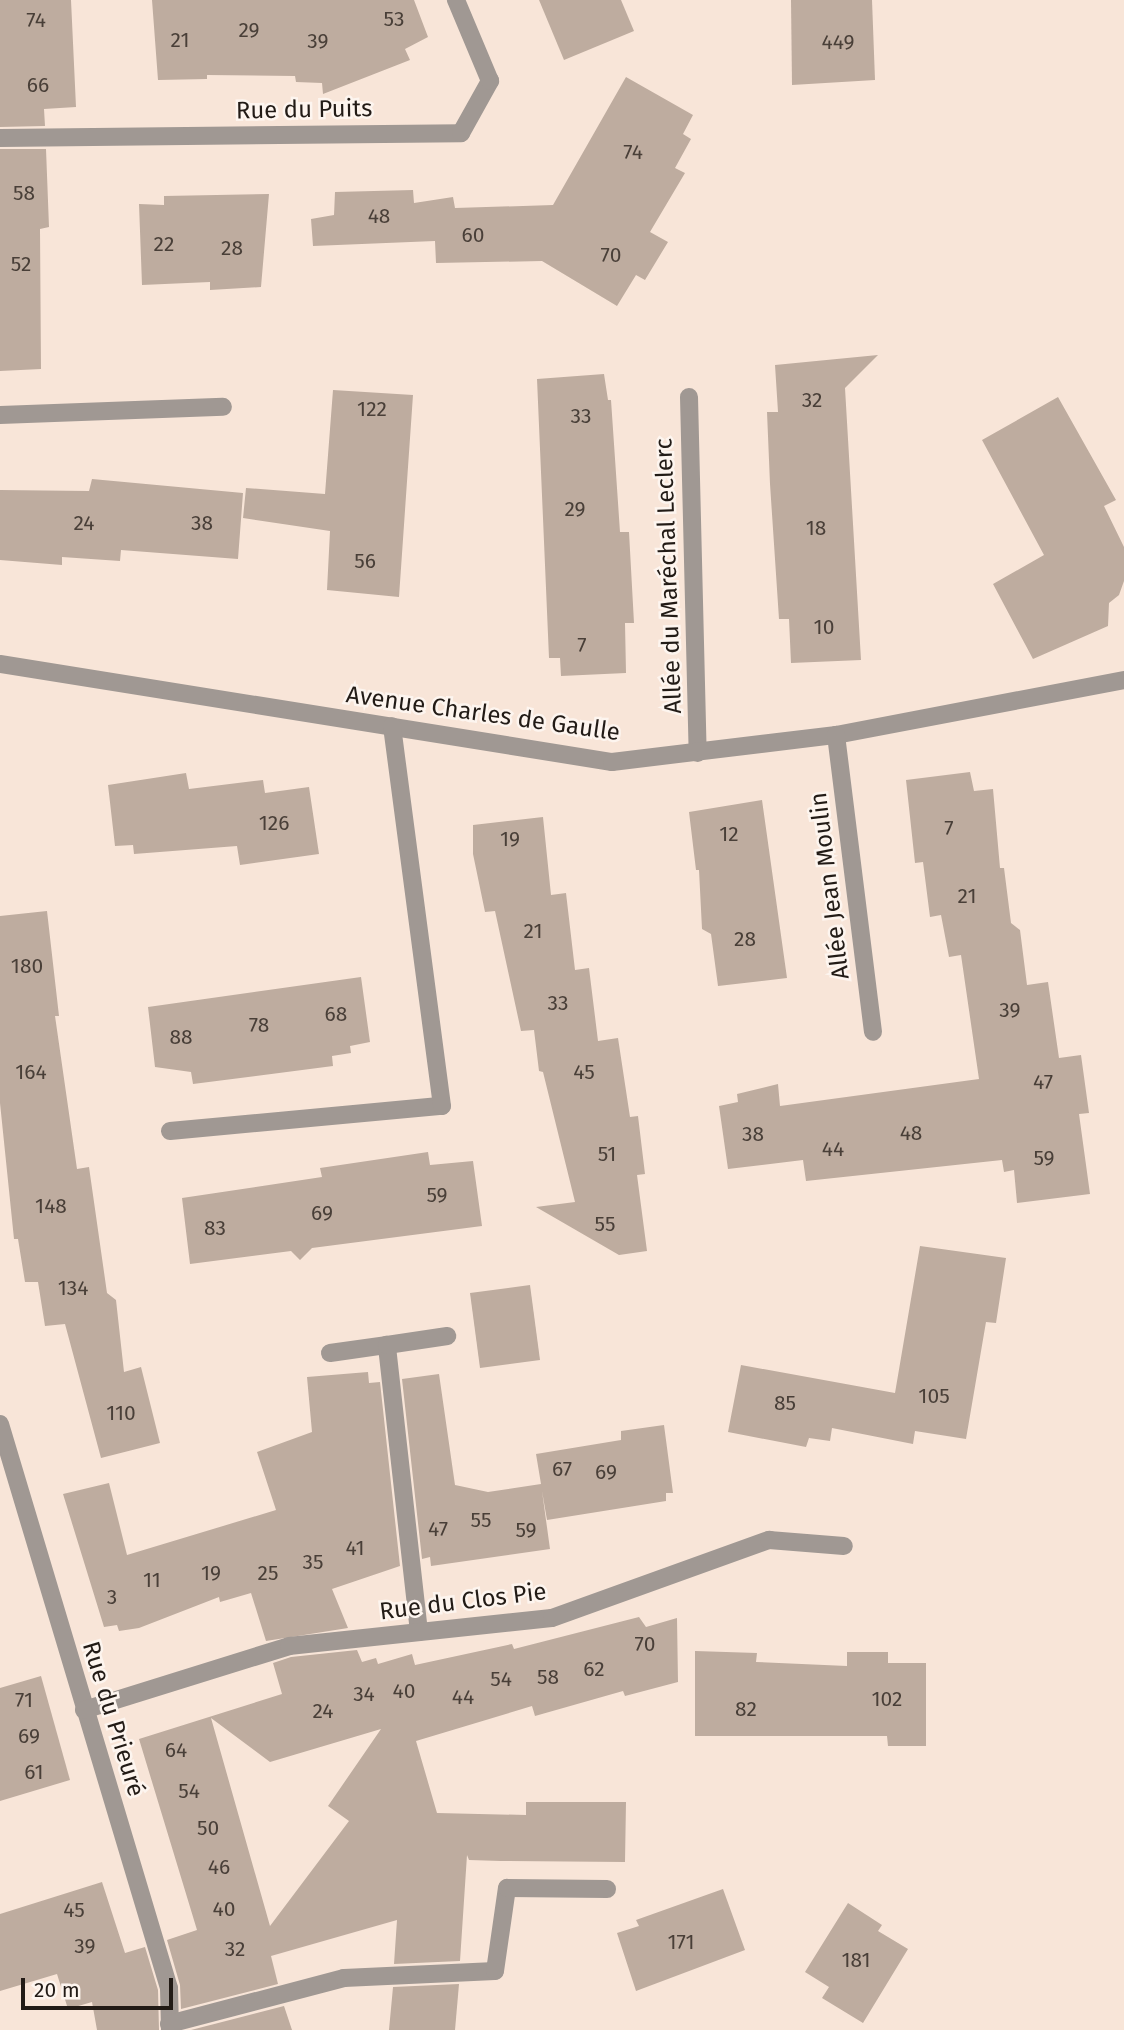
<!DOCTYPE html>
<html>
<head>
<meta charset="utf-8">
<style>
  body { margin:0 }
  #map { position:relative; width:1124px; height:2030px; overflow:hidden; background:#f8e5d8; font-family:"Fira Sans",sans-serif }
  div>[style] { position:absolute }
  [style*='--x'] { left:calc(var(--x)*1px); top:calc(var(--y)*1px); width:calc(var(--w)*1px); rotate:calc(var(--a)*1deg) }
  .building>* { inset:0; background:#beac9f }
  .minor>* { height:18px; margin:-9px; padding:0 9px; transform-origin:9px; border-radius:9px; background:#a09893 }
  span { translate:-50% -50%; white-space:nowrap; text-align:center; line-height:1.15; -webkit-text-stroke:5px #fdf5ef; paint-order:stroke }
  .number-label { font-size:21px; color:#493f38 }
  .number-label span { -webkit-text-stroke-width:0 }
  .street-label { font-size:24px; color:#221b16 }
  .scale { position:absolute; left:21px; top:1978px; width:152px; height:32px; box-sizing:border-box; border:4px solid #221b16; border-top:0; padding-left:9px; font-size:21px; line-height:24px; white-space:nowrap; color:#221b16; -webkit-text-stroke:5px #fdf5ef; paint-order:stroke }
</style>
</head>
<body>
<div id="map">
  <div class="building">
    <div style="clip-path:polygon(0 0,71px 0,76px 107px,44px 109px,45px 126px,0 127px)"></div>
    <div style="clip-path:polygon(152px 0,414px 0,428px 37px,405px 49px,410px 60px,323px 94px,322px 83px,296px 82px,295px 76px,207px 75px,207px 79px,158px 80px)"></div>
    <div style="clip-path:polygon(539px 0,621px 0,634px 31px,564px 60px)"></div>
    <div style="clip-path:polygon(791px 0,872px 0,875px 80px,792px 85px)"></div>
    <div style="clip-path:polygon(626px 77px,693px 115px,683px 134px,691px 139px,675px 168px,685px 173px,650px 232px,668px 242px,645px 280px,636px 275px,617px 306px,542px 261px,436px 263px,435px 241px,313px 246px,311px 219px,334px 215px,335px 192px,413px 190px,414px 203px,453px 197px,455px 208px,553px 205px)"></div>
    <div style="clip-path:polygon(0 149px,46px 149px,49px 227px,40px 229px,41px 369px,0 371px)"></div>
    <div style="clip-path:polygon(269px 194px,261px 287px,210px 290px,210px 282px,142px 285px,139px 204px,164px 205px,164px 196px)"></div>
    <div style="clip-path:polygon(878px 355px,845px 388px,861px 660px,791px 663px,789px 619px,779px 619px,770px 484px,767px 412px,778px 412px,775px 365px)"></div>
    <div style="clip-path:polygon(604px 374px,608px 400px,611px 400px,620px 532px,629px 532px,634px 623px,625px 623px,626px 673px,561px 676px,560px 658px,549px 658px,537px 379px)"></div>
    <div style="clip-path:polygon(333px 390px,413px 395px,399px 597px,327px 590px,330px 531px,243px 518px,246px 488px,325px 494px)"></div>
    <div style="clip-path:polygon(1058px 397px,1116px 500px,1104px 506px,1124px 547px,1124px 581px,1119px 595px,1109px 603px,1108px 626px,1033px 659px,993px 584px,1044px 555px,982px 440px)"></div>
    <div style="clip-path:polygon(92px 479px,243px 493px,238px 559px,121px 550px,120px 561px,62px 557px,62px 565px,0 560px,0 490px,89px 491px)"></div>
    <div style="clip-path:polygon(970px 772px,974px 791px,993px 789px,1000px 868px,1004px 868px,1011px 923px,1020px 930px,1027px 985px,1048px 982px,1059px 1058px,1081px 1055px,1089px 1113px,1079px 1114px,1090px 1194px,1017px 1203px,1014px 1170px,1004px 1172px,1002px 1160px,806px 1181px,803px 1160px,728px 1169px,719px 1106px,738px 1102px,737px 1094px,778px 1084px,780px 1106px,979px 1079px,961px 955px,949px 957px,941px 915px,930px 917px,923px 862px,915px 863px,906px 780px)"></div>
    <div style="clip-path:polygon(186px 773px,189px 789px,263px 780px,265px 793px,309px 787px,319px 854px,240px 865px,237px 846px,134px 854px,133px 845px,115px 846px,108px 785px)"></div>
    <div style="clip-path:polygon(762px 800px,787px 978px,718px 986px,711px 934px,702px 929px,699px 870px,696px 870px,689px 812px)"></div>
    <div style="clip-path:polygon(543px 817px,551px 895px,566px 893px,575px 970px,589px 968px,598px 1041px,618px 1038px,630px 1117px,638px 1116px,645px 1174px,637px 1175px,647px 1251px,619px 1255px,536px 1207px,575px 1202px,543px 1072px,539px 1071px,534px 1030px,521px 1031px,495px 911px,485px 912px,473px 854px,473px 825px)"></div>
    <div style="clip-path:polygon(47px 911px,59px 1016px,55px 1016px,77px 1169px,89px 1167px,107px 1293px,116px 1300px,124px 1372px,141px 1367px,160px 1443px,101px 1458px,65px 1324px,45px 1326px,38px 1282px,25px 1282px,18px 1239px,14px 1239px,0 1103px,0 916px)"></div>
    <div style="clip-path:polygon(361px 977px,370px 1042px,350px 1046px,351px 1053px,332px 1056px,333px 1066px,193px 1084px,191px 1072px,155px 1067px,148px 1007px)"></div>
    <div style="clip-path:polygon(428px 1152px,430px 1165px,473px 1161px,482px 1226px,312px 1248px,300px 1260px,291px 1251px,190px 1264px,182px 1198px,322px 1177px,320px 1168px)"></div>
    <div style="clip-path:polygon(920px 1246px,1006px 1258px,996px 1323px,986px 1322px,966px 1439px,915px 1431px,913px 1444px,832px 1428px,830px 1441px,809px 1438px,806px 1447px,728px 1432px,741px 1365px,895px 1393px)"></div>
    <div style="clip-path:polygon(530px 1285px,540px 1360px,480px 1368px,470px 1293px)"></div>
    <div style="clip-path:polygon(368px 1372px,369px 1383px,380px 1382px,400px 1566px,332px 1589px,348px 1628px,266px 1641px,251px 1593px,220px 1602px,219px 1597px,139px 1628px,119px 1631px,117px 1625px,104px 1627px,63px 1494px,109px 1483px,127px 1555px,276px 1510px,257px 1452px,312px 1432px,307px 1377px)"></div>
    <div style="clip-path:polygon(439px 1374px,455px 1485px,488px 1492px,541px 1484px,536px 1454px,621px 1440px,621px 1431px,664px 1425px,673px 1493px,666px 1493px,666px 1501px,547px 1520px,542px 1491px,550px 1549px,431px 1566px,430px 1557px,422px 1559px,402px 1379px)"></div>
    <div style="clip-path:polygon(evenodd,639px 1617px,646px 1627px,677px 1618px,678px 1682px,625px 1696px,623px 1691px,535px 1716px,532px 1706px,416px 1741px,437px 1813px,526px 1815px,526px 1802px,626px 1802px,625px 1862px,501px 1861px,469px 1860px,467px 1855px,460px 1961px,394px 1964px,397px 1920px,271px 1956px,278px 1984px,181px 2009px,180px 1985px,167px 1940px,197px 1930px,139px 1739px,282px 1694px,273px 1663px,291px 1657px,357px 1650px,362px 1662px,376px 1658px,378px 1664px,412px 1654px,415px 1665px,512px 1644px,514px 1649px,639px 1617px,211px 1718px,270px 1762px,381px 1729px,328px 1806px,349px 1821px,270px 1926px,211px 1718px)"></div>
    <div style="clip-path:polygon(695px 1651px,757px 1653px,756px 1662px,847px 1666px,847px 1652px,888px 1652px,888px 1663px,926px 1663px,926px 1746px,888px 1746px,887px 1736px,695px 1736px)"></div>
    <div style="clip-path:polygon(41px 1676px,70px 1780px,0 1801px,0 1688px)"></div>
    <div style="clip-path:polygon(102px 1882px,125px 1953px,145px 1947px,158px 1990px,159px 2030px,97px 2030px,92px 2002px,68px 2009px,57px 1974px,0 1991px,0 1914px)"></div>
    <div style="clip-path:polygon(723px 1889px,745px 1950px,636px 1991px,617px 1933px,639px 1926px,636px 1920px)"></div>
    <div style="clip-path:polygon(848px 1903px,882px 1925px,878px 1931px,908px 1949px,863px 2023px,822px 1998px,829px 1987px,805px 1972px)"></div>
    <div style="clip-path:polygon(459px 1984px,455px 2030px,389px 2030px,393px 1987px)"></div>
    <div style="clip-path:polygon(284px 2006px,292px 2030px,191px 2030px)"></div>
  </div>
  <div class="minor">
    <div style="--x:0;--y:138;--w:461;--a:-0.6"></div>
    <div style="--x:461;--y:133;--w:60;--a:-60.9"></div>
    <div style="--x:490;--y:81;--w:88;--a:-112.8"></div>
    <div style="--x:689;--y:397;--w:356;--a:88.6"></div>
    <div style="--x:0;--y:415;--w:223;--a:-2.1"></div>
    <div style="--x:0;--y:664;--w:620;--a:9.1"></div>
    <div style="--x:612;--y:762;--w:226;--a:-6.9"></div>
    <div style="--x:836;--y:735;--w:293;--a:-10.8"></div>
    <div style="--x:836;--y:735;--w:299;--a:82.9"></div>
    <div style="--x:170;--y:1131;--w:273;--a:-5.3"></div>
    <div style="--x:442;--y:1106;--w:383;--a:-97.5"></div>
    <div style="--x:330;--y:1353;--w:58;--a:-8"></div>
    <div style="--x:0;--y:1424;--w:589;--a:73.32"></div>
    <div style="--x:169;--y:1988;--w:42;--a:88.6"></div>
    <div style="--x:419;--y:1632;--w:289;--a:-96.4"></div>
    <div style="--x:387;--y:1345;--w:61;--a:-8.5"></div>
    <div style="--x:84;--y:1710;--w:215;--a:-17.3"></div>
    <div style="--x:289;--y:1646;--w:264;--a:-6.1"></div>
    <div style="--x:552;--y:1618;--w:231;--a:-19.8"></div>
    <div style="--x:769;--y:1540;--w:75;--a:4.6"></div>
    <div style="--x:169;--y:2024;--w:181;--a:-14.7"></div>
    <div style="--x:344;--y:1978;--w:151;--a:-2.7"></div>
    <div style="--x:495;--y:1971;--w:84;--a:-81.8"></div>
    <div style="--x:507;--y:1888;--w:100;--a:0.6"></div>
  </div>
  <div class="number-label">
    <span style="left:394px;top:19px">53</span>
    <span style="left:36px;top:20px">74</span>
    <span style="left:249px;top:30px">29</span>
    <span style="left:180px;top:40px">21</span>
    <span style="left:318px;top:41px">39</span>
    <span style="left:838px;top:42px">449</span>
    <span style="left:38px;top:85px">66</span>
    <span style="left:633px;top:152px">74</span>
    <span style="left:24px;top:193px">58</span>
    <span style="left:379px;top:216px">48</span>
    <span style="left:473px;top:235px">60</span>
    <span style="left:164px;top:244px">22</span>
    <span style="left:232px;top:248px">28</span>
    <span style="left:611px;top:255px">70</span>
    <span style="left:21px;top:264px">52</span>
    <span style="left:812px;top:400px">32</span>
    <span style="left:372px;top:409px">122</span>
    <span style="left:581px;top:416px">33</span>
    <span style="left:575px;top:509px">29</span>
    <span style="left:84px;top:523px">24</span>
    <span style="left:202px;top:523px">38</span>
    <span style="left:816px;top:528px">18</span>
    <span style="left:365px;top:561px">56</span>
    <span style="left:824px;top:627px">10</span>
    <span style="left:582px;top:645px">7</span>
    <span style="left:274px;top:823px">126</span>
    <span style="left:949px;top:828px">7</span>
    <span style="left:729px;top:834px">12</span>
    <span style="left:510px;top:839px">19</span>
    <span style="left:967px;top:896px">21</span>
    <span style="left:533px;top:931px">21</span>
    <span style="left:745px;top:939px">28</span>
    <span style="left:27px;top:966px">180</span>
    <span style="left:558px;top:1003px">33</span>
    <span style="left:1010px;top:1010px">39</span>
    <span style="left:336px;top:1014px">68</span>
    <span style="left:259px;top:1025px">78</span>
    <span style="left:181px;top:1037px">88</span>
    <span style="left:31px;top:1072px">164</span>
    <span style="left:584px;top:1072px">45</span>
    <span style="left:1043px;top:1082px">47</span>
    <span style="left:911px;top:1133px">48</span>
    <span style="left:753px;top:1134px">38</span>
    <span style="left:833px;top:1149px">44</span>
    <span style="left:607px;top:1154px">51</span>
    <span style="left:1044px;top:1158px">59</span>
    <span style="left:437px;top:1195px">59</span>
    <span style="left:51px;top:1206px">148</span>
    <span style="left:322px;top:1213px">69</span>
    <span style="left:605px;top:1224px">55</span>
    <span style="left:215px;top:1228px">83</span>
    <span style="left:73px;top:1288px">134</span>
    <span style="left:934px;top:1396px">105</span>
    <span style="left:785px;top:1403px">85</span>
    <span style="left:121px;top:1413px">110</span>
    <span style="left:562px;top:1469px">67</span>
    <span style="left:606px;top:1472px">69</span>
    <span style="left:481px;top:1520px">55</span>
    <span style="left:438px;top:1529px">47</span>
    <span style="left:526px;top:1530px">59</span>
    <span style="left:355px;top:1548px">41</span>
    <span style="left:313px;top:1562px">35</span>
    <span style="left:211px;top:1573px">19</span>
    <span style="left:268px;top:1573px">25</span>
    <span style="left:152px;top:1580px">11</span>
    <span style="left:112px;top:1597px">3</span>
    <span style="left:645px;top:1644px">70</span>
    <span style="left:594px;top:1669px">62</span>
    <span style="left:548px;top:1677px">58</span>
    <span style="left:501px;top:1679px">54</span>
    <span style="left:404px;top:1691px">40</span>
    <span style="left:364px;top:1694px">34</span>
    <span style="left:463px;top:1697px">44</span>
    <span style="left:887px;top:1699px">102</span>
    <span style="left:24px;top:1700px">71</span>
    <span style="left:746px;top:1709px">82</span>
    <span style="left:323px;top:1711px">24</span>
    <span style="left:29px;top:1736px">69</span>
    <span style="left:176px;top:1750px">64</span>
    <span style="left:34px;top:1772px">61</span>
    <span style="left:189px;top:1791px">54</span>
    <span style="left:208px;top:1828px">50</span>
    <span style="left:219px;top:1867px">46</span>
    <span style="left:224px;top:1909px">40</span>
    <span style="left:74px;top:1910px">45</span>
    <span style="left:681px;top:1942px">171</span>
    <span style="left:85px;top:1946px">39</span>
    <span style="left:235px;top:1949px">32</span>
    <span style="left:856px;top:1960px">181</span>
  </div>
  <div class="street-label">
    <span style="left:304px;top:110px;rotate:-1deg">Rue du Puits</span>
    <span style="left:669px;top:576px;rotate:-92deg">Allée du Maréchal Leclerc</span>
    <span style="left:483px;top:714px;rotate:8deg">Avenue Charles de Gaulle</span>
    <span style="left:830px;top:886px;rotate:-97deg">Allée Jean Moulin</span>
    <span style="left:463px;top:1602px;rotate:-7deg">Rue du Clos Pie</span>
    <span style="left:113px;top:1719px;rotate:73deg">Rue du Prieuré</span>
  </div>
  <div class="scale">20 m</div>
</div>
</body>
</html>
